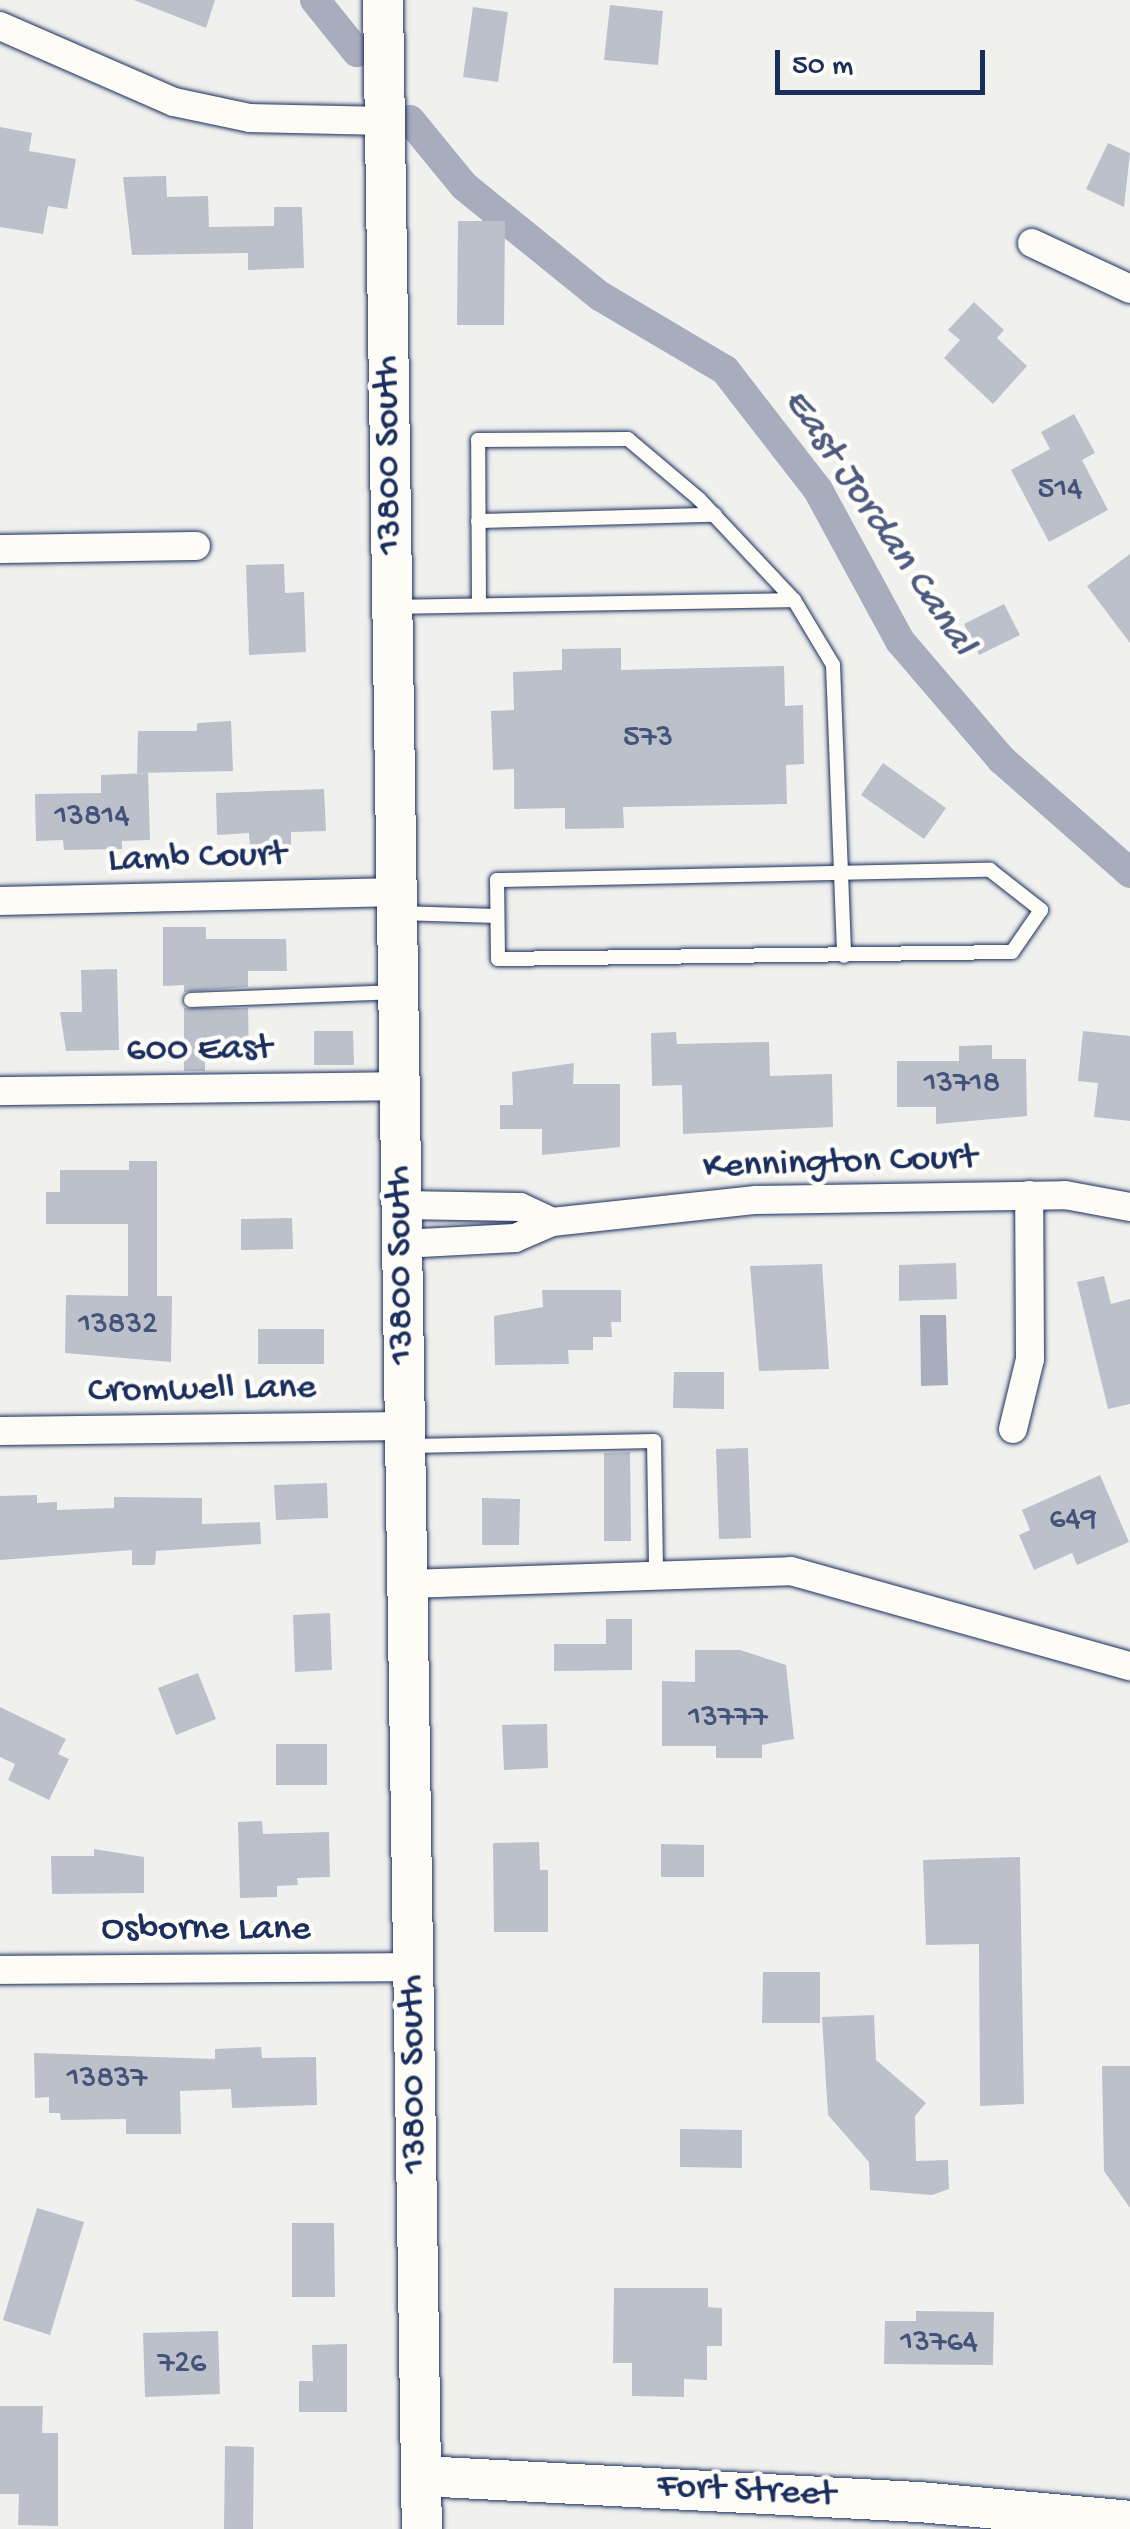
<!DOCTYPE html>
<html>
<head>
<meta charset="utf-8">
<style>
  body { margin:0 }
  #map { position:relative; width:1130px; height:2529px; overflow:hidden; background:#f0f0ee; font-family:"Gochi Hand",sans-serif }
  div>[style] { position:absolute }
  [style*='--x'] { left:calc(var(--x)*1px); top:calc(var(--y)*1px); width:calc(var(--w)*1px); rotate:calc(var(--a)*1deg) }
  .water>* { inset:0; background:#a7adbd }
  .canal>* { height:30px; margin:-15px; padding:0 15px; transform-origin:15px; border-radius:15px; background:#a7adbd }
  .building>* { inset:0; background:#bbc0ca }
  .roads { filter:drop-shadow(0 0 2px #1b2f5e) drop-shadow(0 0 2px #1b2f5e) }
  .lane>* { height:14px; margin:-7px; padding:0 7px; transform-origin:7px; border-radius:7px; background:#fdfcf7 }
  .street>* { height:28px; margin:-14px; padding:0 14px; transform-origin:14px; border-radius:14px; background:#fdfcf7 }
  .secondary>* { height:40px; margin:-20px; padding:0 20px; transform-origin:20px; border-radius:20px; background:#fdfcf7 }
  span { translate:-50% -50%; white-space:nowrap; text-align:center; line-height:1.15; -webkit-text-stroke:9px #fdfcf7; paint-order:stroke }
  .number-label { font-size:32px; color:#435379 }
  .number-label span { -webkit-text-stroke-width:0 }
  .street-label { font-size:38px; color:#1b2f5e }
  .water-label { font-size:40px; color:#4c5b7f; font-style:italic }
  .scale { position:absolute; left:775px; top:50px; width:210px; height:45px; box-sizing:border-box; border:5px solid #1b2f5e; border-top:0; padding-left:12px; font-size:30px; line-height:35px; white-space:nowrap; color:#1b2f5e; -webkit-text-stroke:8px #fdfcf7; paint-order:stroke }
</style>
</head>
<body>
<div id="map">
  <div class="water">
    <div style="clip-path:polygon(920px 1315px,946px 1315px,948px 1385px,921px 1386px)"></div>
  </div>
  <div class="canal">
    <div style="--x:315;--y:0;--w:67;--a:51.1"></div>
    <div style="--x:410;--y:120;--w:85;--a:50.7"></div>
    <div style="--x:464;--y:186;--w:175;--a:39"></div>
    <div style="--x:600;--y:296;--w:145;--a:30.6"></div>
    <div style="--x:725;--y:370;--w:152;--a:52.2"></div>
    <div style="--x:818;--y:490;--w:172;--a:61.5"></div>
    <div style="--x:900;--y:641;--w:157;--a:49.4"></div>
    <div style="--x:1002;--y:760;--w:171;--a:41.4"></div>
  </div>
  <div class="building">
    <div style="clip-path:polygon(134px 0,215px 0,206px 28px)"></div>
    <div style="clip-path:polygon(610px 5px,663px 11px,658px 65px,604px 60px)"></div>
    <div style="clip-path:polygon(473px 7px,508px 12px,498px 82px,463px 77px)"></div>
    <div style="clip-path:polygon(0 127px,32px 133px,29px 151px,76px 159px,67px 209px,48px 206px,43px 234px,0 227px)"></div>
    <div style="clip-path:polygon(1108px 143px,1130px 153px,1124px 207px,1086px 189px)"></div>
    <div style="clip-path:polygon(166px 176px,167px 197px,208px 196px,209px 227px,274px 226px,274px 207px,302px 207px,304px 268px,248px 270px,248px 253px,132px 255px,123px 177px)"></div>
    <div style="clip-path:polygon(458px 221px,505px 221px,504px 325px,457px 325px)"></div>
    <div style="clip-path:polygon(974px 302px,1004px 330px,997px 338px,1027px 366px,993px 404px,944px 358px,960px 340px,948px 330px)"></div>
    <div style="clip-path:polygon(1074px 414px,1095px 453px,1082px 460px,1108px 510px,1049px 542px,1011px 470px,1050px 449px,1041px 432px)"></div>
    <div style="clip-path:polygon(1130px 554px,1130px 643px,1087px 586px)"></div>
    <div style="clip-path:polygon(284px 564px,285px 593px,304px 592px,306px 652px,249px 655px,246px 565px)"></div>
    <div style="clip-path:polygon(1004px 604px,1020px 635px,979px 655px,964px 624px)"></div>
    <div style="clip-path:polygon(621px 648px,621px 670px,784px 666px,785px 706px,803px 705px,804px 764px,786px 765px,787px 804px,623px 807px,624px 828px,565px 829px,565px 808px,514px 809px,514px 769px,493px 770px,491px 711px,514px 710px,513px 672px,562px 670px,562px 649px)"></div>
    <div style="clip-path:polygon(231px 721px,233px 771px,137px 773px,138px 731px,197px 731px,197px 723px)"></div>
    <div style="clip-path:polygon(883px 763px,946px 808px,924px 839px,861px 795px)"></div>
    <div style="clip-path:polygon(148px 773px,150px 840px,122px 841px,122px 849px,64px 850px,63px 840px,36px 841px,35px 794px,101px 793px,101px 775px)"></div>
    <div style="clip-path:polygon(324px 789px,326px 831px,291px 832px,291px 845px,250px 847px,249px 833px,217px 835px,216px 793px)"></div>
    <div style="clip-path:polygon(163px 927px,206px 927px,206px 939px,286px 939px,287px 971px,248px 971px,248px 987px,184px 992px,184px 985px,163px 986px)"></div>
    <div style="clip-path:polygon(117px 969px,119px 1050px,66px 1051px,60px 1012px,82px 1012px,81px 970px)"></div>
    <div style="clip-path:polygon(184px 1008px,248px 1008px,249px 1057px,205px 1057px,205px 1071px,184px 1071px)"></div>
    <div style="clip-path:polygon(314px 1031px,353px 1031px,354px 1065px,314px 1065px)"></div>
    <div style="clip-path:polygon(1083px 1031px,1130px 1036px,1130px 1121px,1094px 1117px,1098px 1083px,1078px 1081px)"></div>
    <div style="clip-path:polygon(676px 1032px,677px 1044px,769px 1042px,770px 1076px,832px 1074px,833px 1127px,683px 1134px,682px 1085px,652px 1086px,651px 1033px)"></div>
    <div style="clip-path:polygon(992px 1045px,992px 1059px,1026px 1059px,1027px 1116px,936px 1124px,936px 1107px,897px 1107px,897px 1061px,959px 1061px,959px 1046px)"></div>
    <div style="clip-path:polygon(574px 1063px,573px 1084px,620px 1084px,620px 1147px,542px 1155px,542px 1129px,500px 1129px,500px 1105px,513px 1105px,512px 1072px)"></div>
    <div style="clip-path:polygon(129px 1161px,157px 1161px,157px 1296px,172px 1296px,171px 1362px,65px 1353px,66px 1295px,128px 1296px,128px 1224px,46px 1224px,46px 1192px,60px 1192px,60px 1170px,129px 1170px)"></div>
    <div style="clip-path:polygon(292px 1218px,293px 1249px,241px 1250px,241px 1219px)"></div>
    <div style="clip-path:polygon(956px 1263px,957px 1299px,899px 1301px,899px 1265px)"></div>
    <div style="clip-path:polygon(822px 1264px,829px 1369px,759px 1371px,750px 1266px)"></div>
    <div style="clip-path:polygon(1104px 1276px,1111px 1304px,1130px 1299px,1130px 1404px,1108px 1409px,1077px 1282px)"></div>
    <div style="clip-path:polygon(542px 1290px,621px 1290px,621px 1322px,611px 1322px,612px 1337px,593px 1337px,593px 1350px,568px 1350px,569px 1364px,495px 1365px,494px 1316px,543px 1307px)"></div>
    <div style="clip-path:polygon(258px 1329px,324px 1329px,324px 1364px,258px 1364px)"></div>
    <div style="clip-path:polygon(674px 1372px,724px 1372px,724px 1409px,673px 1408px)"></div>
    <div style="clip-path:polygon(748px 1448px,751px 1538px,719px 1539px,716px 1449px)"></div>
    <div style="clip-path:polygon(630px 1452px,631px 1541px,604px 1541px,604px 1453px)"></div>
    <div style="clip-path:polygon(1100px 1475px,1129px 1542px,1077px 1565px,1072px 1553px,1034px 1570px,1019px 1535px,1030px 1530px,1022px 1510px)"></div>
    <div style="clip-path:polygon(327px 1483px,328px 1518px,276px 1520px,274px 1485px)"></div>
    <div style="clip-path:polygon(37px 1495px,37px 1503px,57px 1502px,57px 1510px,114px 1508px,114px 1497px,202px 1498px,202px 1524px,260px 1522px,261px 1544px,156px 1551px,155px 1565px,132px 1565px,132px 1550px,0 1560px,0 1496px)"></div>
    <div style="clip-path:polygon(482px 1498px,520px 1499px,519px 1545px,482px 1545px)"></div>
    <div style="clip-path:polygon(330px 1613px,332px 1670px,295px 1672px,293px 1615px)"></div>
    <div style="clip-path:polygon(606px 1619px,632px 1619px,632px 1670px,554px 1671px,554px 1644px,606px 1644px)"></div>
    <div style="clip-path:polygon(695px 1650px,740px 1650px,786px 1665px,794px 1739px,762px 1745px,762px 1758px,716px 1758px,716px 1746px,662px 1746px,662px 1681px,695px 1682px)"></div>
    <div style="clip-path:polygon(198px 1673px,216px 1719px,176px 1735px,158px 1688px)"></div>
    <div style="clip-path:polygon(0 1707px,66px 1739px,58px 1754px,69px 1759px,49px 1800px,8px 1780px,15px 1764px,0 1757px)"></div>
    <div style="clip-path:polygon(547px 1724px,548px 1768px,504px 1770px,502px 1725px)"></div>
    <div style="clip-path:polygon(276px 1744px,327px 1744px,327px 1785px,276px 1785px)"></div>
    <div style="clip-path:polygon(262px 1821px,263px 1834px,329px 1832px,330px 1877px,297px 1878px,298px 1885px,277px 1886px,277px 1897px,240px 1898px,238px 1822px)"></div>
    <div style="clip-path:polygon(539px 1842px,540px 1870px,548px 1870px,548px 1932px,494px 1932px,493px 1843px)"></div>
    <div style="clip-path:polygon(661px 1844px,704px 1845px,704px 1877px,661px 1877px)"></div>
    <div style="clip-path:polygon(94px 1849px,144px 1857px,144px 1893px,52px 1894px,51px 1856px,94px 1856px)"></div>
    <div style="clip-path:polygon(1020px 1857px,1024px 2104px,980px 2106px,979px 1944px,926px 1945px,923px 1860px)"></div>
    <div style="clip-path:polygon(763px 1972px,820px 1972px,820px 2023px,762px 2023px)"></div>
    <div style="clip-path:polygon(874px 2015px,876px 2060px,926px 2103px,915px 2116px,916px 2161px,948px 2160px,949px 2189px,932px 2195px,870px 2190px,869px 2162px,828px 2115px,822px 2017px)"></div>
    <div style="clip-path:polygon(261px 2047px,262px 2058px,316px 2057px,317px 2105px,232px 2108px,231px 2089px,180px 2091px,181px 2134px,126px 2134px,126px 2119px,61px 2120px,60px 2113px,49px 2113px,49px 2097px,35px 2098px,34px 2053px,215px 2059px,215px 2049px)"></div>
    <div style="clip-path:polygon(1102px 2066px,1130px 2066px,1130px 2208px,1104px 2171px)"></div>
    <div style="clip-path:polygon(680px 2129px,742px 2130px,742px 2168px,680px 2167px)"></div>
    <div style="clip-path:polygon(37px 2208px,84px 2222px,50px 2335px,3px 2320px)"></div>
    <div style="clip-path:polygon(292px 2223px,334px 2223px,335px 2297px,292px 2297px)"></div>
    <div style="clip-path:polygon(614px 2288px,708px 2288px,708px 2307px,722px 2308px,722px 2346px,707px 2346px,707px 2380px,684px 2379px,684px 2397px,632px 2396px,632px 2363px,613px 2363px)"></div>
    <div style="clip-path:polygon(916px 2311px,994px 2312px,993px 2365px,884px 2364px,885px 2321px,916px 2321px)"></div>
    <div style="clip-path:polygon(218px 2331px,220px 2394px,145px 2397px,143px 2333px)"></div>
    <div style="clip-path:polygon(347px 2344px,347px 2412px,299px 2412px,299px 2381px,313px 2381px,312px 2345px)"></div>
    <div style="clip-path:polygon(0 2406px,43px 2406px,42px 2433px,58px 2433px,58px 2526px,18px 2525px,19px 2494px,0 2494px)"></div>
    <div style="clip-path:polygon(225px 2446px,254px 2447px,253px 2529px,224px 2529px)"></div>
  </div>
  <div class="roads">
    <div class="lane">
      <div style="--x:478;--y:521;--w:237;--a:-1.5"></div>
      <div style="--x:479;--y:605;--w:165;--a:-90.3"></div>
      <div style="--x:478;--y:440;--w:150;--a:-0.4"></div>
      <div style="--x:628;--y:439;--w:93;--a:40.2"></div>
      <div style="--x:699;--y:499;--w:139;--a:46.8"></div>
      <div style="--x:794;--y:600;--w:76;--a:59"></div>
      <div style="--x:833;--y:665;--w:291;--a:87.8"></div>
      <div style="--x:395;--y:607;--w:399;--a:-1"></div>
      <div style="--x:990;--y:870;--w:65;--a:38.1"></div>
      <div style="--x:1041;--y:910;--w:51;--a:124.6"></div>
      <div style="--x:1012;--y:952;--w:514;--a:179.22"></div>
      <div style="--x:498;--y:959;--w:79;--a:-90.7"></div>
      <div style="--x:497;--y:880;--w:493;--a:-1.2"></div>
      <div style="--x:398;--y:913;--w:99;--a:1.7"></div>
      <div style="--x:191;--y:1000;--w:207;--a:-2.2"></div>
      <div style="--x:411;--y:1446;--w:243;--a:-1.2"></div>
      <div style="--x:654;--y:1441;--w:132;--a:89.1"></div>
    </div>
    <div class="street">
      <div style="--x:0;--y:26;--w:190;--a:23.6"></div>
      <div style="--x:174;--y:102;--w:78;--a:11.9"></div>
      <div style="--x:250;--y:118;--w:134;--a:1.3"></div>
      <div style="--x:1032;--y:243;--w:108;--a:25.1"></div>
      <div style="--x:0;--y:549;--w:196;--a:-0.9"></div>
      <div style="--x:0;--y:901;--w:397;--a:-1.3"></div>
      <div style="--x:0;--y:1091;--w:399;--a:-0.7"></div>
      <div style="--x:402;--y:1205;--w:118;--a:1"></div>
      <div style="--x:520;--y:1207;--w:35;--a:25"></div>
      <div style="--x:402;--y:1244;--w:113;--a:-3"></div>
      <div style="--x:515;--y:1238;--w:40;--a:-23.4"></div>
      <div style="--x:552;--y:1222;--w:205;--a:-6.2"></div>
      <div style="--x:756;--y:1200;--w:309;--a:-0.9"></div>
      <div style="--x:1065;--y:1195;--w:66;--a:10.5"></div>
      <div style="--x:1013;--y:1429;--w:72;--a:-76.3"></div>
      <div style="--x:1030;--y:1359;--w:164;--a:-90.3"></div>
      <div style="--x:0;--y:1431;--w:405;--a:-0.7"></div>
      <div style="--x:407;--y:1584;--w:384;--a:-1.9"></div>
      <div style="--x:791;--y:1571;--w:352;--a:15.7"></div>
      <div style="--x:0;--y:1970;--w:413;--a:-0.4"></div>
    </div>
    <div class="secondary">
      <div style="--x:383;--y:0;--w:2529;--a:89.12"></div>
      <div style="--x:422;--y:2476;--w:498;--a:3"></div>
      <div style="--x:919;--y:2502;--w:212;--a:5.1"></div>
    </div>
  </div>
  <div class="number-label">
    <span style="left:1060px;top:490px">514</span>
    <span style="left:648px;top:738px">573</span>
    <span style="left:92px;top:817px">13814</span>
    <span style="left:962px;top:1084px">13718</span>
    <span style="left:118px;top:1325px">13832</span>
    <span style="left:1073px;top:1520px">649</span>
    <span style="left:728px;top:1718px">13777</span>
    <span style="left:107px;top:2079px">13837</span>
    <span style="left:939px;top:2343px">13764</span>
    <span style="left:182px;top:2364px">726</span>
  </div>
  <div class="street-label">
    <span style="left:390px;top:455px;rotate:-91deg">13800 South</span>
    <span style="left:197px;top:859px;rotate:-2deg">Lamb Court</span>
    <span style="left:199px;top:1051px;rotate:-1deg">600 East</span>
    <span style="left:840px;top:1164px;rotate:-2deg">Kennington Court</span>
    <span style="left:402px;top:1265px;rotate:-91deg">13800 South</span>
    <span style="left:202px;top:1391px;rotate:-1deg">Cromwell Lane</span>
    <span style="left:206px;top:1931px">Osborne Lane</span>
    <span style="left:415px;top:2074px;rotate:-91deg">13800 South</span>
    <span style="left:746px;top:2492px;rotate:3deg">Fort Street</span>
  </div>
  <div class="water-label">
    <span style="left:878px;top:523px;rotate:56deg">East Jordan Canal</span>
  </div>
  <div class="scale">50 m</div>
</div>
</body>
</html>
